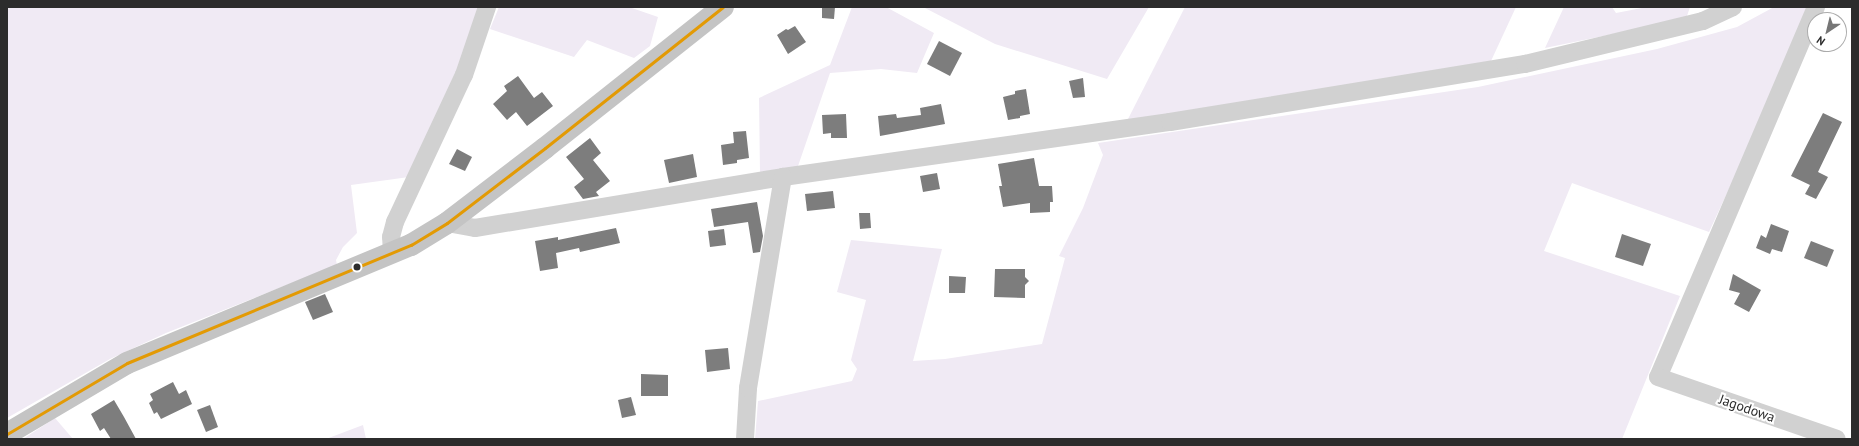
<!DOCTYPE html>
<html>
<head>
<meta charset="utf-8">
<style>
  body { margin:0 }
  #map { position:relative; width:1859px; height:446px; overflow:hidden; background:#fff; font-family:"PT Sans",sans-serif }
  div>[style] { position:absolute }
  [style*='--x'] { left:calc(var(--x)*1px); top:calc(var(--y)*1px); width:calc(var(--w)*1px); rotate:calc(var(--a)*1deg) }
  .green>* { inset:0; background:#f0eaf4 }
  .building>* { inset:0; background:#7d7d7d }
  .minor>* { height:18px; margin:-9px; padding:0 9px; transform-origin:9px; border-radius:9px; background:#d1d1d1 }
  .major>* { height:22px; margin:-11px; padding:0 11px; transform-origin:11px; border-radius:11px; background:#c4c4c4 }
  .bus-1>* { height:3px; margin:-1.5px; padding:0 1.5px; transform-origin:1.5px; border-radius:1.5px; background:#e39a04 }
  .dots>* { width:11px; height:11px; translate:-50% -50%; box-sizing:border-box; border:2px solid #fff; border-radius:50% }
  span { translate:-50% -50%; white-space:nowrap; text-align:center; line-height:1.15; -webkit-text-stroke:4px #fff; paint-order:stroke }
  .street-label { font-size:14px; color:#2c2c2c }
  .frame { position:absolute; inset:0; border:8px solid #2c2c2c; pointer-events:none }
  .north { position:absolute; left:1807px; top:12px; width:40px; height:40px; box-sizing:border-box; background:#fff; border:1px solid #ababab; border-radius:50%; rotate:215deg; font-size:11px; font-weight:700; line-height:16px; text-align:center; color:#2c2c2c }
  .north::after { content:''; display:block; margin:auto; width:14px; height:18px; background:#767676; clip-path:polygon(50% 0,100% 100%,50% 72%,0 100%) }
</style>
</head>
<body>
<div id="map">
  <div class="green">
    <div style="clip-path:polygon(7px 7px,485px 7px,409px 177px,351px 185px,357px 233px,343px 247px,336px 260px,337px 265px,166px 333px,110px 359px,7px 418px)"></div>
    <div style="clip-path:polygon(499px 7px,629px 7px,658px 17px,650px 46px,634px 58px,587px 40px,574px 57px,490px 29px)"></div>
    <div style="clip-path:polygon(852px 7px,886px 7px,934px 33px,917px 73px,881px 69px,830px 73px,797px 169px,760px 174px,759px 98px,830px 65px)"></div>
    <div style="clip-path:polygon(923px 7px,1149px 7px,1107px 79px,995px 44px)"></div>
    <div style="clip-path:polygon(1185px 7px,1516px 7px,1491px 61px,1127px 121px)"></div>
    <div style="clip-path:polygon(1564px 7px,1612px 7px,1616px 13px,1647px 7px,1690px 7px,1686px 19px,1545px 48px)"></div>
    <div style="clip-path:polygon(1774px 7px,1813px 7px,1709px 232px,1572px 183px,1544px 251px,1680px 296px,1622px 439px,755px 439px,758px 401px,852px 381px,857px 369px,851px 360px,866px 300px,837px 292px,851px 240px,942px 249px,913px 361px,945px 359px,1042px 344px,1065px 258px,1059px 256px,1083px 208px,1103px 155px,1098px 143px,1478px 87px,1657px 49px,1737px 27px)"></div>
    <div style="clip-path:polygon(55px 418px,73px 439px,23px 439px)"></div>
    <div style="clip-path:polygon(363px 425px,366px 439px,326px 439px)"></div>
  </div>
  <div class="building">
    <div style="clip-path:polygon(822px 7px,835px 7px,834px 19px,822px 18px)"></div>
    <div style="clip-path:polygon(795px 26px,806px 42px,788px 54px,777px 35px,786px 29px,788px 30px)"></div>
    <div style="clip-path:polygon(939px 41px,962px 53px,950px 76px,927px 64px)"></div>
    <div style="clip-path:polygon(518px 76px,534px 98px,542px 92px,553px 106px,527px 126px,516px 112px,507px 120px,493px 104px,507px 91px,504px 86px)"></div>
    <div style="clip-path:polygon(1083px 78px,1085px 97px,1073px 98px,1069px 81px)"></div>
    <div style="clip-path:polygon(1026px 89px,1030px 114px,1020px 116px,1020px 118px,1008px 120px,1003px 97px,1015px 94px,1015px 91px)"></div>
    <div style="clip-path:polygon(941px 104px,945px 124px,880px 136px,878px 116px,896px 114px,897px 118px,921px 115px,920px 108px)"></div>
    <div style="clip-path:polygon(1823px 113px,1842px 122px,1818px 172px,1828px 177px,1816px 199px,1805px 194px,1810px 185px,1791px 176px)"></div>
    <div style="clip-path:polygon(846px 114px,847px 138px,831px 138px,831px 133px,823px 134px,822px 115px)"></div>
    <div style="clip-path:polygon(746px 131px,749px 158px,737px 160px,737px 163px,723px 165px,721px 145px,734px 143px,733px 132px)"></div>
    <div style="clip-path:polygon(590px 138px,601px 153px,593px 160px,610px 181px,596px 192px,599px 196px,583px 199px,574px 187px,584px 179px,566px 157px)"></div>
    <div style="clip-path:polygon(457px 149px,472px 157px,465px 171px,449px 164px)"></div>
    <div style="clip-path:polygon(693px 154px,697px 177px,669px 183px,664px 160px)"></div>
    <div style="clip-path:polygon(1034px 158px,1039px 186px,1052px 186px,1053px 202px,1050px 202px,1050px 212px,1030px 213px,1030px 203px,1003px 207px,999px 186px,1002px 186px,998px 164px)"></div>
    <div style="clip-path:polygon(937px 173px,940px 189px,923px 192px,920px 176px)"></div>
    <div style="clip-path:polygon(833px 191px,835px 208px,807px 211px,805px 194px)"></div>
    <div style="clip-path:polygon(757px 202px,763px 236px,760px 252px,753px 253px,748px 222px,714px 227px,711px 209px)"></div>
    <div style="clip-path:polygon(859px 213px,870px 213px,871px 228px,860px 229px)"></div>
    <div style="clip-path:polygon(1771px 224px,1789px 231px,1782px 252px,1772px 249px,1770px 254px,1756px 248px,1761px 235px,1766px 238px)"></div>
    <div style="clip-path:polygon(616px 228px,620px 243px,580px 252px,579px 248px,556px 253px,558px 268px,540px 271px,535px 241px,558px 237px,558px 240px)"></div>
    <div style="clip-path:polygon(724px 229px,726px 245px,710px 247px,708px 231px)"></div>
    <div style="clip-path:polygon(1622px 234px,1651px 244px,1643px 266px,1615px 257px)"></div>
    <div style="clip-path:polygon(1811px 241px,1834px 250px,1827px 267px,1804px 258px)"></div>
    <div style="clip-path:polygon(995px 269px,1025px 269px,1025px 277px,1029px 281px,1025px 285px,1025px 298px,994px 297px)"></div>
    <div style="clip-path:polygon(1733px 274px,1761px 290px,1749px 312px,1734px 304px,1740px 293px,1729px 290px)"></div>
    <div style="clip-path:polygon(949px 276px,966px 277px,965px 293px,949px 293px)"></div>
    <div style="clip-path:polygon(325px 294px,333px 312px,313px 320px,305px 302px)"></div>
    <div style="clip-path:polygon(728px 348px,730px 369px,707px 372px,705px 350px)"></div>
    <div style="clip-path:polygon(641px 374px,668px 375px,668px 396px,641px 396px)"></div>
    <div style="clip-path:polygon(173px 382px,179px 394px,186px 390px,192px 404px,161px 419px,157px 412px,154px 414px,149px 403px,153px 400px,150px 394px)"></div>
    <div style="clip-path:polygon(631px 397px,636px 415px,622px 418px,618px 400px)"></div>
    <div style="clip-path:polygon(114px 400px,124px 417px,136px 439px,111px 439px,104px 428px,100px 431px,92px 416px,91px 414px)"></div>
    <div style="clip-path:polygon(210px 405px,218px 427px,206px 432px,197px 410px)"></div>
  </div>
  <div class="minor">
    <div style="--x:1816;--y:7;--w:402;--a:113.1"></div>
    <div style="--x:1658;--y:377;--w:189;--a:19.1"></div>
    <div style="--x:447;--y:223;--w:28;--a:10"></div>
    <div style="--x:475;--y:228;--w:312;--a:-9.4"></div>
    <div style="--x:783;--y:177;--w:391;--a:-8.1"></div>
    <div style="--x:1170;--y:122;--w:360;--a:-9.3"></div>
    <div style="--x:1525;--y:64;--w:183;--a:-13.6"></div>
    <div style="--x:1703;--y:21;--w:33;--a:-25"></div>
    <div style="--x:392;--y:254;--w:17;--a:-93"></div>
    <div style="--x:391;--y:237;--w:16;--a:-75"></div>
    <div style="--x:395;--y:222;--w:162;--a:-64.9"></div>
    <div style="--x:464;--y:75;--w:72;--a:-71.3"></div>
    <div style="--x:745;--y:439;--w:51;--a:-86.6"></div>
    <div style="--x:748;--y:388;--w:214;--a:-80.6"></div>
  </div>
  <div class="major">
    <div style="--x:7;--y:434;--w:139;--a:-30.6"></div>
    <div style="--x:127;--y:363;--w:308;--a:-22.6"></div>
    <div style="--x:411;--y:245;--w:42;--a:-31.4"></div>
    <div style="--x:447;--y:223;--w:123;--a:-37.4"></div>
    <div style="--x:545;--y:148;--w:227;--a:-38.4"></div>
  </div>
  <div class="bus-1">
    <div style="--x:7;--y:434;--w:139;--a:-30.6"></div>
    <div style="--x:127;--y:363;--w:308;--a:-22.6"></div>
    <div style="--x:411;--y:245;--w:42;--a:-31.4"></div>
    <div style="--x:447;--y:223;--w:123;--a:-37.4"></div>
    <div style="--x:545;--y:148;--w:227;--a:-38.4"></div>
  </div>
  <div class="dots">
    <div style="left:357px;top:267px;background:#2c2c2c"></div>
  </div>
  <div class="street-label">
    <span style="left:1747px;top:408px;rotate:19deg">Jagodowa</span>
  </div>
  <div class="frame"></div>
  <div class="north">N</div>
</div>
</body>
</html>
